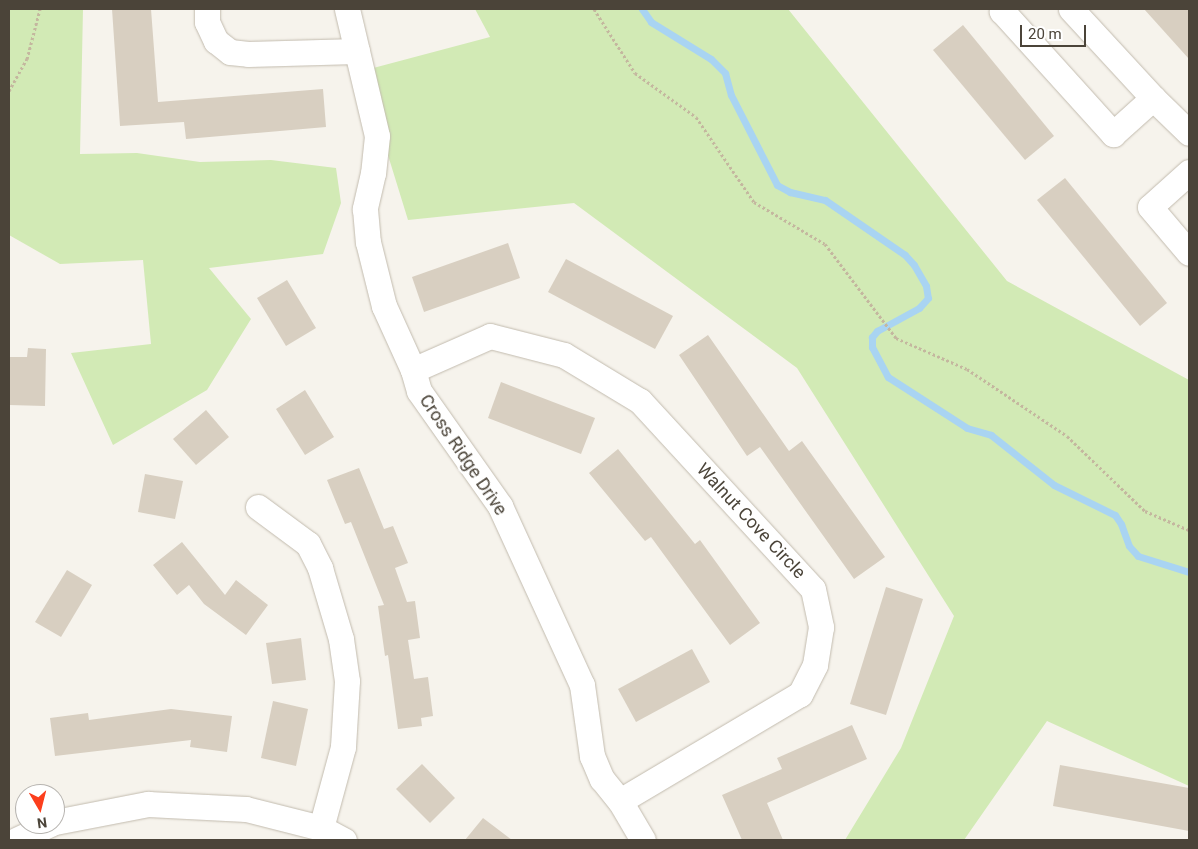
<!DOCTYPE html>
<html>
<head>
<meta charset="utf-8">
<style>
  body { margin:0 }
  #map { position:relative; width:1198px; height:849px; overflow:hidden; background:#f6f3ec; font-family:Roboto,sans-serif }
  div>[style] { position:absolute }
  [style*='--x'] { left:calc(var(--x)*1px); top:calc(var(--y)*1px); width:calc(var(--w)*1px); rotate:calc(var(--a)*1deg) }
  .green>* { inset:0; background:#d2eab5 }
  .stream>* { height:7px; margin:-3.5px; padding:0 3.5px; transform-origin:3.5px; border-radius:3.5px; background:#a9d4f2 }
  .building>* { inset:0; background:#d8cfc1 }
  .path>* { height:3px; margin-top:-1.5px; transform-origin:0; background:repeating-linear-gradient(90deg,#c4b79f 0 2.5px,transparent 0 5px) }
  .roads { filter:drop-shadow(0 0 1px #c2bbae) drop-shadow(0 0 1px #c2bbae) }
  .minor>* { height:25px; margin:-12.5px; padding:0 12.5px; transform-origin:12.5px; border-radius:12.5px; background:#fff }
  span { translate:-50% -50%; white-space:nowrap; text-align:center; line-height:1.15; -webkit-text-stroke:5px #fff; paint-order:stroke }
  .street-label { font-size:18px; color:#4b4439 }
  .frame { position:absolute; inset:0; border:10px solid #4b4439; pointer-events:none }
  .north { position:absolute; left:15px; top:784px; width:50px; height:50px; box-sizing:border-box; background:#fff; border:1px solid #b7b4b0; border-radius:50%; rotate:172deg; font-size:14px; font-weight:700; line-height:20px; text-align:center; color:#4b4439 }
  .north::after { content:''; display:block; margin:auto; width:18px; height:22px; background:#fc3f1d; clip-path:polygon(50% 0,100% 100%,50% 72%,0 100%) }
  .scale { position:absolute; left:1020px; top:25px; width:66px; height:22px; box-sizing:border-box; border:2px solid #4b4439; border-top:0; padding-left:6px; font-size:15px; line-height:18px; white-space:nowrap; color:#4b4439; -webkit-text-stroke:4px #fff; paint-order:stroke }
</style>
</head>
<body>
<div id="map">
  <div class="green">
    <div style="clip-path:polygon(9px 9px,83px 9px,80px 154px,137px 153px,200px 162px,271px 160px,336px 168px,341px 203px,323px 254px,209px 268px,251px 319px,207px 390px,113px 445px,71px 353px,151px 344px,143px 260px,60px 264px,9px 235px)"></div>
    <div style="clip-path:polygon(475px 9px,788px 9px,1007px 281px,1189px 380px,1189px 786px,1047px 721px,964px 840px,845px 840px,901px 748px,954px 616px,797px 368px,574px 203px,408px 220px,362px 71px,490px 37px)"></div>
  </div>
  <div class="stream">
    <div style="--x:642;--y:9;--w:16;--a:55"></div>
    <div style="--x:651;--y:22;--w:70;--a:31.7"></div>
    <div style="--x:711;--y:59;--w:20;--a:45"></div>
    <div style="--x:725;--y:73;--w:23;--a:75"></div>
    <div style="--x:731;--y:95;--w:101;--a:62.9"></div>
    <div style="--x:777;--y:185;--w:15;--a:28"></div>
    <div style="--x:790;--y:192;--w:36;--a:13"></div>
    <div style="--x:825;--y:200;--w:97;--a:34.5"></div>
    <div style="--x:905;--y:255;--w:13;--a:48"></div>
    <div style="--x:914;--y:265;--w:24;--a:60"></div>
    <div style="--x:926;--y:286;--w:12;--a:81"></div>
    <div style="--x:928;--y:298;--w:13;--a:132"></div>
    <div style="--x:919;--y:308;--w:48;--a:151.3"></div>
    <div style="--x:877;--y:331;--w:8;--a:130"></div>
    <div style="--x:872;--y:337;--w:10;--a:90"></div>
    <div style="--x:872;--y:347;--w:34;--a:62"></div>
    <div style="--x:888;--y:377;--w:94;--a:32.8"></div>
    <div style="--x:967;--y:428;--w:25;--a:16"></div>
    <div style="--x:991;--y:435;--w:80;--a:38.4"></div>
    <div style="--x:1054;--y:485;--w:68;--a:26.2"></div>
    <div style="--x:1115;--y:515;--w:11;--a:56"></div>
    <div style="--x:1121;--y:524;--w:23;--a:70"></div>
    <div style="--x:1129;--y:546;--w:13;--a:48"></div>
    <div style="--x:1138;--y:556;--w:53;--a:17.4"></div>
  </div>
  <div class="building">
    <div style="clip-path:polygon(112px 9px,151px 9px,158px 102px,323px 89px,326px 127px,186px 139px,184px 122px,120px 126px)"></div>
    <div style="clip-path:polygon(1144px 9px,1189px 9px,1189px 59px)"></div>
    <div style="clip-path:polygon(963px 25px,1054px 136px,1025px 160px,933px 50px)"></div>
    <div style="clip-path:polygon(1065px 178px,1167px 303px,1140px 326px,1037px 200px)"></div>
    <div style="clip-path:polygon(508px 243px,520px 278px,424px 312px,412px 277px)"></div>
    <div style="clip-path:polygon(566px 259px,673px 316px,655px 349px,548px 292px)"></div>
    <div style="clip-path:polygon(287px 280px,316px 328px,286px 346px,257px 298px)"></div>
    <div style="clip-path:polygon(708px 335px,789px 451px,802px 441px,885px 557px,854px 579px,760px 447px,747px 456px,679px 355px)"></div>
    <div style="clip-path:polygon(28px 348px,46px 349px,45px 406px,9px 405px,9px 357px,27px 357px)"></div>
    <div style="clip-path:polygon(501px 382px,595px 418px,581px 454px,488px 418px)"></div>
    <div style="clip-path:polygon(305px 390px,334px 437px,305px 455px,276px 409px)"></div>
    <div style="clip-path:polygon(206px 410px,229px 437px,196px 465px,173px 439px)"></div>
    <div style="clip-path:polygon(618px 449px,695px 544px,700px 540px,760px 623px,730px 645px,651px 537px,645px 541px,589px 473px)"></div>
    <div style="clip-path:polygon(359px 468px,384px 529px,393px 526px,408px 563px,395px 568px,407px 602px,415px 601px,420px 638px,408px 640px,414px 679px,428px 677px,433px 716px,421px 718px,422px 726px,398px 729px,388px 655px,385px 656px,378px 606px,384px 605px,351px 522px,345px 524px,327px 480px)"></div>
    <div style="clip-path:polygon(145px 474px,183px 481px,175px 519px,138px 512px)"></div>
    <div style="clip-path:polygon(182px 542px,225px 595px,236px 580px,268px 605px,246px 635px,204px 604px,189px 585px,177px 595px,153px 565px)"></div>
    <div style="clip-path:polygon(67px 570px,92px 585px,61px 637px,35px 622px)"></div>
    <div style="clip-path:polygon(886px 587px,923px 599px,886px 715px,850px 704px)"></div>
    <div style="clip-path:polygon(301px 638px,306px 680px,272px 684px,266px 643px)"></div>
    <div style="clip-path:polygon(692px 649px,710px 682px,636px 722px,618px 689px)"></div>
    <div style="clip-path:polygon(273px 701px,308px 709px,296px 766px,261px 758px)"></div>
    <div style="clip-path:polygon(171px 709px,232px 716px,227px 752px,190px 747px,191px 740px,55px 756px,50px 718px,88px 713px,89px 720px)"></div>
    <div style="clip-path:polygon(852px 725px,867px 759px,767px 803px,783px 840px,742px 840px,722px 795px,782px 769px,777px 758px)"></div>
    <div style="clip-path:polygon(422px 764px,455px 798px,430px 823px,396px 789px)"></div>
    <div style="clip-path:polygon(1060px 765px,1189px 788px,1189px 831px,1053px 806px)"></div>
    <div style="clip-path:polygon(483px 818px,512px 840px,465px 840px)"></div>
  </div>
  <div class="path">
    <div style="--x:594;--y:9;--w:76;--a:57.4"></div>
    <div style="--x:635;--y:73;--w:75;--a:35.8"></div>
    <div style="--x:696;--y:117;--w:103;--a:55.7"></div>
    <div style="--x:754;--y:202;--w:82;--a:30.6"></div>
    <div style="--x:825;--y:244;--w:118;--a:52.9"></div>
    <div style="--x:896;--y:338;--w:77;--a:23.6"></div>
    <div style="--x:967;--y:369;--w:120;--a:33.8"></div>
    <div style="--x:1067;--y:436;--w:108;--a:43.9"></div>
    <div style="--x:1145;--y:511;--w:48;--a:23.4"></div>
    <div style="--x:9;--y:91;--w:37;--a:-61"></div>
    <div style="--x:27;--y:59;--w:52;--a:-75.4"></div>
  </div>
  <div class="roads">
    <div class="minor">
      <div style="--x:207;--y:9;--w:13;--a:90"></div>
      <div style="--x:207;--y:22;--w:21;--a:65"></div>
      <div style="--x:216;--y:41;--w:18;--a:38"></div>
      <div style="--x:230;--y:52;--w:18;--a:6"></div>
      <div style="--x:248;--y:54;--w:109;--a:-1.6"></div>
      <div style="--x:347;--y:9;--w:130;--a:76.7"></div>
      <div style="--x:377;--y:136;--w:37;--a:96"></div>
      <div style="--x:373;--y:173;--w:37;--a:103"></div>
      <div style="--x:365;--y:209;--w:33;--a:85"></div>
      <div style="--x:368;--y:242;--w:66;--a:76"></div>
      <div style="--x:384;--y:306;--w:70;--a:65.6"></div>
      <div style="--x:413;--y:370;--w:22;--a:74"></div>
      <div style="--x:419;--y:391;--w:141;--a:54.8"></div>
      <div style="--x:500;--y:506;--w:197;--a:65.4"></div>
      <div style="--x:582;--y:685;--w:72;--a:82"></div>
      <div style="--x:592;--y:756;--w:25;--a:67"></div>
      <div style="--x:602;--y:779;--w:28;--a:51"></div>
      <div style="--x:620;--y:801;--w:45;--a:59.5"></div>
      <div style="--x:1005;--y:9;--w:4;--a:146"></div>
      <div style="--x:1002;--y:11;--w:166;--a:47.9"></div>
      <div style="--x:1113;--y:134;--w:54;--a:-42"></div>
      <div style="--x:1071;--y:9;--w:121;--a:47.3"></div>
      <div style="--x:1153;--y:98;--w:50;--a:44.2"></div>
      <div style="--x:1189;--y:172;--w:52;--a:138.1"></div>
      <div style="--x:1150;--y:207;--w:60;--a:49.7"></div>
      <div style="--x:413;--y:370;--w:84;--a:-23.8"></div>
      <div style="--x:490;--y:336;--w:76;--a:14.4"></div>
      <div style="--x:564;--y:355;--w:89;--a:31.2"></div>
      <div style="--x:640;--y:401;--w:255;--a:47.4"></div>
      <div style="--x:813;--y:589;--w:39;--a:78"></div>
      <div style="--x:821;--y:627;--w:38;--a:99"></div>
      <div style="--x:815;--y:665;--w:33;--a:117"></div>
      <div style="--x:800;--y:694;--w:209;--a:149.3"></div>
      <div style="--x:258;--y:507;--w:62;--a:36.5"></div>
      <div style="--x:308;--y:544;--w:27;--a:63"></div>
      <div style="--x:320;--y:568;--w:74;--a:73.5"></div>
      <div style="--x:341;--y:639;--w:42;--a:81.9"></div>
      <div style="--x:347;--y:681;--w:66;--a:93.5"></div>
      <div style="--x:343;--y:747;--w:84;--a:105.2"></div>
      <div style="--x:55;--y:822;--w:95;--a:-11"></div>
      <div style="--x:148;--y:804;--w:98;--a:2.9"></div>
      <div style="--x:246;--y:809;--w:77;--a:14.2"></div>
      <div style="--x:321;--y:828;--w:26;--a:28"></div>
      <div style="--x:16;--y:840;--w:38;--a:-25"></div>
    </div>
  </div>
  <div class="street-label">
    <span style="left:463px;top:455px;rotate:56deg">Cross Ridge Drive</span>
    <span style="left:751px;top:521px;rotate:47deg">Walnut Cove Circle</span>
  </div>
  <div class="frame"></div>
  <div class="north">N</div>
  <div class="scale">20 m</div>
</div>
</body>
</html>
